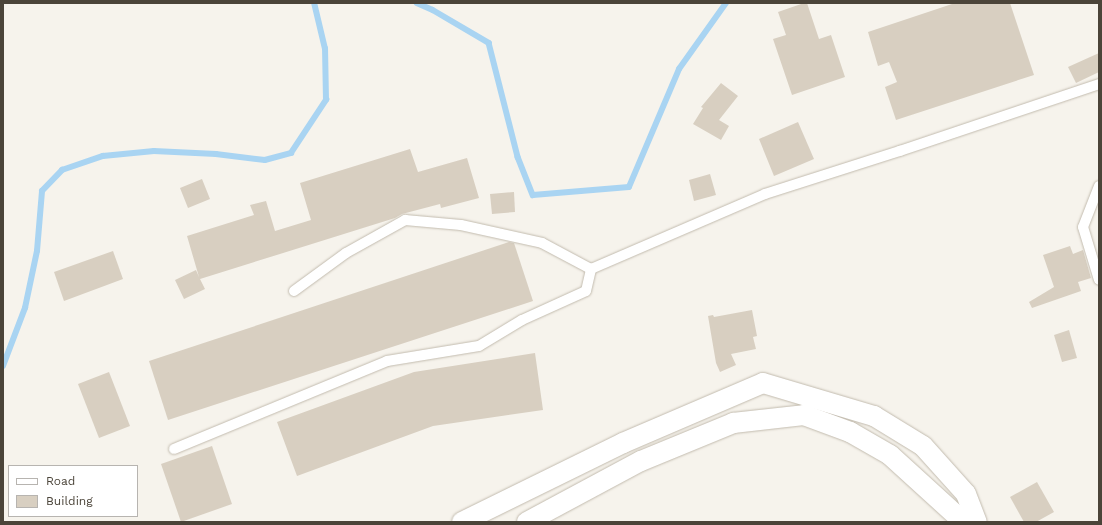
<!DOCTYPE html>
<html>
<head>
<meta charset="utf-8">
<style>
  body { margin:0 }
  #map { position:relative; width:1102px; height:525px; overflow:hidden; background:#f6f3ec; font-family:"Work Sans",sans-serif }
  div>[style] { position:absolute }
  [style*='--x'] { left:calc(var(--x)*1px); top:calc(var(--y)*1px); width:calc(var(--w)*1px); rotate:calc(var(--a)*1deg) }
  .stream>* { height:5.5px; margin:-2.75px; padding:0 2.75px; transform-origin:2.75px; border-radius:2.75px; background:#a9d4f2 }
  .building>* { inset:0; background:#d8cfc1 }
  .roads { filter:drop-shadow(0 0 1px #c2bbae) drop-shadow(0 0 1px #c2bbae) }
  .service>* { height:10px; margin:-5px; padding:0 5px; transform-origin:5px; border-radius:5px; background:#fff }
  .minor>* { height:20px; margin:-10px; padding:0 10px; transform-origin:10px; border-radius:10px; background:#fff }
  span { translate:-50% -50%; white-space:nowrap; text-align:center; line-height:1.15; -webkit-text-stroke:3px #fff; paint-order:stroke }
  .frame { position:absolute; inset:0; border:4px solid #4b4439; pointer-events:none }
  .legend { position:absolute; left:8px; top:465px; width:130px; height:52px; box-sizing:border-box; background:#fff; border:1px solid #b7b4b0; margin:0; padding:5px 7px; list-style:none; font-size:12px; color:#4b4439 }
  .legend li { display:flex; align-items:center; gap:8px; height:20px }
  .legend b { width:20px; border:1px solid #b7b4b0 }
</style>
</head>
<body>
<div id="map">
  <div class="stream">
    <div style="--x:417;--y:3;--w:17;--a:24"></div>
    <div style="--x:433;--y:10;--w:65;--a:30.5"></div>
    <div style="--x:489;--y:43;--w:118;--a:75.7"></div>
    <div style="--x:518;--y:157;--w:41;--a:68.5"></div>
    <div style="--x:533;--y:195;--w:96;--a:-4.8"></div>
    <div style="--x:629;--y:187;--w:128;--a:-67"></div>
    <div style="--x:679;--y:69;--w:81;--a:-54.5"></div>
    <div style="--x:3;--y:366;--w:62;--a:-69.2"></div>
    <div style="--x:25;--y:308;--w:58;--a:-78.1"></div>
    <div style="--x:37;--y:251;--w:60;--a:-85.2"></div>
    <div style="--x:42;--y:191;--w:29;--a:-46"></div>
    <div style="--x:62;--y:170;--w:43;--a:-18.9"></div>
    <div style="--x:103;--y:156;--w:51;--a:-5.6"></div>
    <div style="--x:154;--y:151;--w:62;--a:2.8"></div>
    <div style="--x:216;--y:154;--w:49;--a:7"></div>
    <div style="--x:265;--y:160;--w:27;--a:-15"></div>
    <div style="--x:291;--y:153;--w:64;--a:-56.6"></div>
    <div style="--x:326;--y:100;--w:51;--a:-91.1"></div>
    <div style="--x:325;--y:49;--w:47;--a:-103.4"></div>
  </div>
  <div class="building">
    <div style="clip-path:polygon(804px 3px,807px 3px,819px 39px,831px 35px,845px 77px,792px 95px,773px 39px,786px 35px,778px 12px)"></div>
    <div style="clip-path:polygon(955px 3px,1010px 3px,1034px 75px,896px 120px,885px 87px,897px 82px,889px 62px,878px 66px,868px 32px)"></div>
    <div style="clip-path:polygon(1099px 53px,1099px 72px,1076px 83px,1068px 67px)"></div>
    <div style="clip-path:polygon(721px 83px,738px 96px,719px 120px,729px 126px,721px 140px,693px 124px,703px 108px,701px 107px)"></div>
    <div style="clip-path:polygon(798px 122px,814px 159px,774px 176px,759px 139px)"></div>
    <div style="clip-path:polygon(410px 149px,418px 172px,467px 158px,479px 198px,441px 208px,440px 204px,402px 214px,395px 218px,200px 279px,205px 289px,184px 299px,175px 280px,196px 270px,199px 277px,187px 236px,254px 215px,250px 205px,266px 201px,275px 231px,311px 220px,300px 183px)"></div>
    <div style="clip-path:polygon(710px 174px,716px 195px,694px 201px,689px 180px)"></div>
    <div style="clip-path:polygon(202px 179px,210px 199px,188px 208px,180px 188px)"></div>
    <div style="clip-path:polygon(514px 192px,515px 212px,492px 214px,490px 194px)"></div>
    <div style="clip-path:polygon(509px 242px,514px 243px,533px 301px,168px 420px,149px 361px)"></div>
    <div style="clip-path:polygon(1070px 246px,1073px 254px,1083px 250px,1091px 278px,1078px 282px,1081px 291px,1032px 308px,1029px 302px,1054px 287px,1043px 255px)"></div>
    <div style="clip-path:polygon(113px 251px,123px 279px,64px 301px,54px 272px)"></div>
    <div style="clip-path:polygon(752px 310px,757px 336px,753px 337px,756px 349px,731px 354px,736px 365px,720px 372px,716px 363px,708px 316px,713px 315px,714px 317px)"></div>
    <div style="clip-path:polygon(1069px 330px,1077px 358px,1062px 362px,1054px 335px)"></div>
    <div style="clip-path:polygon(535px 353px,543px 410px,433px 426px,297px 476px,277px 422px,414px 372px)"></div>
    <div style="clip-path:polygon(109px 372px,130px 426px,99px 438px,78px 384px)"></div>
    <div style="clip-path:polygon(212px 446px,232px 504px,181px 522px,161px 464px)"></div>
    <div style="clip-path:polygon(1037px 482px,1054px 512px,1036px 522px,1024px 522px,1010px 497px)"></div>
  </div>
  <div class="roads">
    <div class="service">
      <div style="--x:1099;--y:186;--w:44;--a:111.3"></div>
      <div style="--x:1083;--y:227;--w:55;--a:73.2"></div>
      <div style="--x:591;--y:269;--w:189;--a:-23.3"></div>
      <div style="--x:765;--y:194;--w:142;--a:-17.7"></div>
      <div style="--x:900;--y:151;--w:210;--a:-18.6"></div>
      <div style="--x:294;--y:291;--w:64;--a:-36.2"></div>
      <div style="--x:346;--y:253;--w:68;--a:-29.2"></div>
      <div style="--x:405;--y:220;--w:56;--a:5.1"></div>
      <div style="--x:461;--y:225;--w:83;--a:12.5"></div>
      <div style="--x:542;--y:243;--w:55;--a:28"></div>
      <div style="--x:174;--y:449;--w:230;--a:-22.4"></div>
      <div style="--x:387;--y:361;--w:93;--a:-9.3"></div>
      <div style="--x:479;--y:346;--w:50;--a:-31.2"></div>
      <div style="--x:522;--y:320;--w:70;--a:-24.4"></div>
      <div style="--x:586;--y:291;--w:23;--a:-77"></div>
    </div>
    <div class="minor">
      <div style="--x:462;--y:522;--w:179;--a:-26.1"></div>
      <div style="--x:623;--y:443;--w:152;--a:-23.2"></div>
      <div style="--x:763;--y:383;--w:116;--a:16.6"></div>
      <div style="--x:874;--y:416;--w:57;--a:31.5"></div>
      <div style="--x:923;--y:446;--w:64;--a:48.1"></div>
      <div style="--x:966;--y:494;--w:30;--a:69"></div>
      <div style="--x:527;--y:522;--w:129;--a:-28.2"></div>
      <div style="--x:641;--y:461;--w:100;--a:-22.4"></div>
      <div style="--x:733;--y:423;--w:71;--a:-6.4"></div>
      <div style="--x:804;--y:415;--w:49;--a:20.3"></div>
      <div style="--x:850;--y:432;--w:46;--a:29.9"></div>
      <div style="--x:890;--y:455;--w:91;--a:42.3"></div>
      <div style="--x:957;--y:516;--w:6;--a:72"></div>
    </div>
  </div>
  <div class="frame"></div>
  <ul class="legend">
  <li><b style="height:5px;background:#fff"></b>Road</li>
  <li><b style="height:11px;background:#d8cfc1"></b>Building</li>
  </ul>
</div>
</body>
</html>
